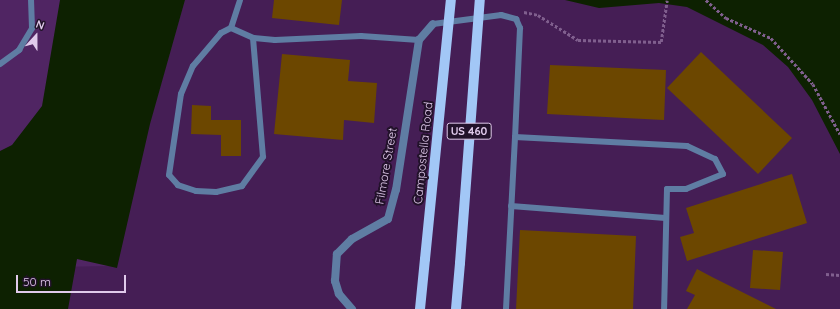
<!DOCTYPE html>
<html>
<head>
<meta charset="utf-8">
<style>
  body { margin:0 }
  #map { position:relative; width:840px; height:309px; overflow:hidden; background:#451e55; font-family:Quicksand,sans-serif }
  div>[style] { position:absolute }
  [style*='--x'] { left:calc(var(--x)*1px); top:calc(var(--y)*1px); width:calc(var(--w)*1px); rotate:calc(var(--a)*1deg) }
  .built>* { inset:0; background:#502563 }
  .water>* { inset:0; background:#0d2101 }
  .building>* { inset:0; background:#6c4700 }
  .path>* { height:2.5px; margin-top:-1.25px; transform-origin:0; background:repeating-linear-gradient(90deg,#805f8e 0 3px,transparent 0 5px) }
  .service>* { height:6px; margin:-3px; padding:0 3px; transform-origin:3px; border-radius:3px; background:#5f7da3 }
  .minor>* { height:8px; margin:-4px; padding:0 4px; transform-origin:4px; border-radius:4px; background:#5f7da3 }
  .primary>* { height:10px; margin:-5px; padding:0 5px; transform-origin:5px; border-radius:5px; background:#a2c7f6 }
  .primary-bridge>* { height:10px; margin:-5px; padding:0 5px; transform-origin:5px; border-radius:5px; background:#a2c7f6 }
  span { translate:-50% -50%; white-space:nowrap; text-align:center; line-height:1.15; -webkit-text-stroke:4px #22122a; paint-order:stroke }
  .shield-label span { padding:1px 3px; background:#22122a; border:1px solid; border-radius:3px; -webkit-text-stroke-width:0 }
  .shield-label { font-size:11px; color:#e0caeb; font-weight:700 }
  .street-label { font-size:12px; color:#e0caeb }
  .north { position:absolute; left:16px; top:16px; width:40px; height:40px; -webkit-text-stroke:3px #22122a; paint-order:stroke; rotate:21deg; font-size:11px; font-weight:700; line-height:16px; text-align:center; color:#e0caeb }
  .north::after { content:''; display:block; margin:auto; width:14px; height:18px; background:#e0caeb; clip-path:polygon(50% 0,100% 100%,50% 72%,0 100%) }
  .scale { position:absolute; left:16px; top:275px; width:110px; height:18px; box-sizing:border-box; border:2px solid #e0caeb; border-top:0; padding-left:5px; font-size:12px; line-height:14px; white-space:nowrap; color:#e0caeb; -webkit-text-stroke:3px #22122a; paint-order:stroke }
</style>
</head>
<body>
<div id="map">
  <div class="built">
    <div style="clip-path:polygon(0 0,185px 0,109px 266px,0 268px)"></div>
  </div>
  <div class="water">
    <div style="clip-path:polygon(60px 0,185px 0,150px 124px,117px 268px,77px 259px,68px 309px,0 309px,0 151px,12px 145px,42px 106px)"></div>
    <div style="clip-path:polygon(565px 0,840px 0,840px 154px,812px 100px,788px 67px,763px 45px,687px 7px,659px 3px,599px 8px)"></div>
  </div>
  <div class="building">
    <div style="clip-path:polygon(274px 0,342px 0,339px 25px,272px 18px)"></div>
    <div style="clip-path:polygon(701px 52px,792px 138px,758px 174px,667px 88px)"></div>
    <div style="clip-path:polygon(282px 54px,350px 60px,348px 81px,377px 83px,374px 123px,344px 120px,343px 140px,274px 134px)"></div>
    <div style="clip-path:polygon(550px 65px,666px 70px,664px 120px,547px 114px)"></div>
    <div style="clip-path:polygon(192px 105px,211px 106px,211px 120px,241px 120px,241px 156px,221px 156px,221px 135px,191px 134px)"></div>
    <div style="clip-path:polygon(792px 174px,807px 223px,687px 261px,680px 237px,694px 233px,686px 208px)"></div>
    <div style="clip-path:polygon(520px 230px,636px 236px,633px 309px,516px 309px)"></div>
    <div style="clip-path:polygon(753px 250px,783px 252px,780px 290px,750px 288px)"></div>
    <div style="clip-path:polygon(697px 269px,712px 277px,776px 309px,687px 309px,695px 295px,686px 291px)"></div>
  </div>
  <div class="path">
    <div style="--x:706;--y:0;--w:27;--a:42"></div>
    <div style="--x:726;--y:18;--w:49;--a:24"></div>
    <div style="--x:771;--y:38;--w:62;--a:47.6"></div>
    <div style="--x:813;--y:84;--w:57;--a:61.6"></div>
    <div style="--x:524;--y:12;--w:14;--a:12"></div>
    <div style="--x:538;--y:15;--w:47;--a:32"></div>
    <div style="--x:578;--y:40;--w:83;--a:1.4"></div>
    <div style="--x:661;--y:42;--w:42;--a:-81.9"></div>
    <div style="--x:826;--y:274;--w:14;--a:4"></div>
  </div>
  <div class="service">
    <div style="--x:433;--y:24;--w:69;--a:-7.5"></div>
    <div style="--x:501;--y:15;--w:16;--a:15"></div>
    <div style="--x:516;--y:19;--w:10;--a:66"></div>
    <div style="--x:520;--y:28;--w:109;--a:92.6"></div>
    <div style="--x:515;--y:137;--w:172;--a:3"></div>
    <div style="--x:687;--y:146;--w:31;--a:25"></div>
    <div style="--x:715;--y:159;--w:17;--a:62"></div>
    <div style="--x:723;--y:174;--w:40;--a:158"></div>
    <div style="--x:686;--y:189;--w:19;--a:180"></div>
    <div style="--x:667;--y:189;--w:120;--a:91.4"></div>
    <div style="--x:231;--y:28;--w:29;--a:-72"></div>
    <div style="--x:253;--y:38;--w:119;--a:85.2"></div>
    <div style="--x:263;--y:157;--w:36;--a:126"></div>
    <div style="--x:242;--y:186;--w:27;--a:167"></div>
    <div style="--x:216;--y:192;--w:20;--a:-177"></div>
    <div style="--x:196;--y:191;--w:19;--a:-162"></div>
    <div style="--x:178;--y:185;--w:13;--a:-132"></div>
    <div style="--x:169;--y:175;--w:82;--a:-81.6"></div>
    <div style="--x:181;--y:94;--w:30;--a:-67"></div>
    <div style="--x:193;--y:66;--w:43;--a:-49.7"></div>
    <div style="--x:221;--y:33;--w:11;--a:-27"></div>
    <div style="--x:231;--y:28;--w:24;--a:24"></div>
    <div style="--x:253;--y:38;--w:22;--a:5"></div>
    <div style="--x:275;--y:40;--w:86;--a:-2.7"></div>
    <div style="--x:361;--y:36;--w:58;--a:3.9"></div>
    <div style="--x:0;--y:64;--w:24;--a:-36"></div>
    <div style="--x:19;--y:50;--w:26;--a:-59"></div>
    <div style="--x:32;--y:28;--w:28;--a:-92"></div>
    <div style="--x:511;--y:206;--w:155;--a:4.4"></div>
    <div style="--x:506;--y:309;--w:172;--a:-87"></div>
  </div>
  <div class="minor">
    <div style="--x:352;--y:309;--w:20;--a:-131"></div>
    <div style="--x:339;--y:294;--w:14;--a:-107"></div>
    <div style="--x:335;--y:281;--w:27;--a:-86"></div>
    <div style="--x:337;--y:254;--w:21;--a:-45"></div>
    <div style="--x:352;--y:239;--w:41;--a:-29.1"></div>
    <div style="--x:388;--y:219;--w:30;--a:-75"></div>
    <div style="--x:396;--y:190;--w:152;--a:-81.3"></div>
    <div style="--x:419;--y:40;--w:21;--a:-49"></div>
  </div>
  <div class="primary">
    <div style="--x:420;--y:309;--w:50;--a:-84.3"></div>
    <div style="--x:456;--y:309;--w:46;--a:-85"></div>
  </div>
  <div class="primary-bridge">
    <div style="--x:425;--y:259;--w:260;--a:-84.3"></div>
    <div style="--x:460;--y:263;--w:264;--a:-85.7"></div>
  </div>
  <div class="shield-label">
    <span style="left:469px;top:131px">US 460</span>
  </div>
  <div class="street-label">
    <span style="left:423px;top:153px;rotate:-84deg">Campostella Road</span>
    <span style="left:386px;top:166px;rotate:-80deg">Filmore Street</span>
  </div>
  <div class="north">N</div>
  <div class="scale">50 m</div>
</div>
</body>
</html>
